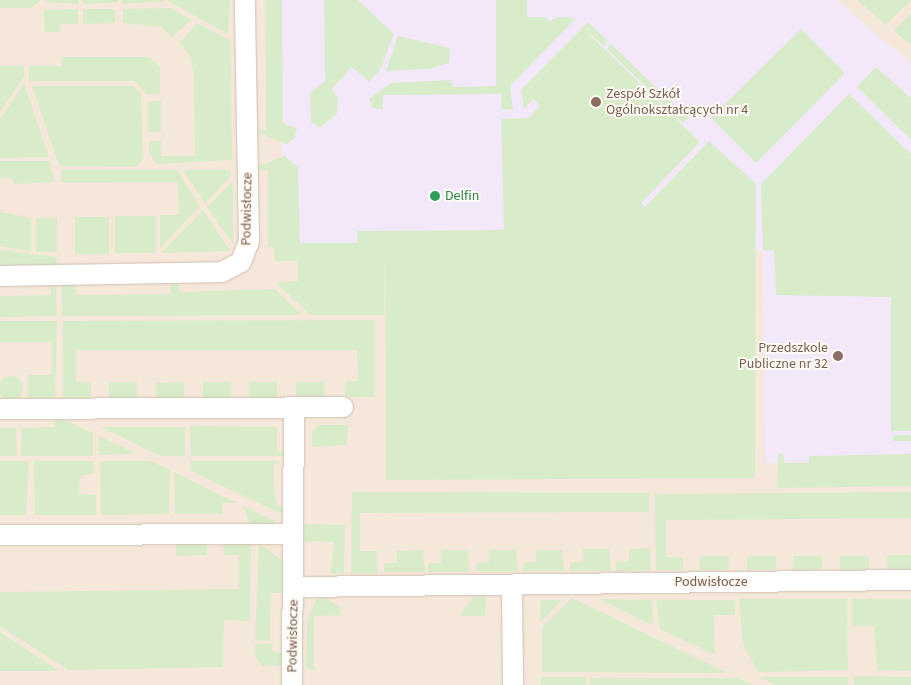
<!DOCTYPE html>
<html>
<head>
<meta charset="utf-8">
<style>
  body { margin:0 }
  #map { position:relative; width:911px; height:685px; overflow:hidden; background:#fdf6ec; font-family:"Source Sans 3",sans-serif }
  div>[style] { position:absolute }
  [style*='--x'] { left:calc(var(--x)*1px); top:calc(var(--y)*1px); width:calc(var(--w)*1px); rotate:calc(var(--a)*1deg) }
  .residential>* { inset:0; background:#f5e8da }
  .education>* { inset:0; background:#f3e8fa }
  .green>* { inset:0; background:#d8ecc9 }
  .round { border-radius:50% }
  .roads { filter:drop-shadow(0 0 1px #d1beb0) drop-shadow(0 0 1px #d1beb0) }
  .minor>* { height:20px; margin:-10px; padding:0 10px; transform-origin:10px; border-radius:10px; background:#fff }
  .dots>* { width:14px; height:14px; translate:-50% -50%; box-sizing:border-box; border:2px solid #fffaf3; border-radius:50% }
  span { translate:-50% -50%; white-space:nowrap; text-align:center; line-height:1.15; -webkit-text-stroke:4px #fffaf3; paint-order:stroke }
  .education-label { font-size:14px; color:#785e54 }
  .left { translate:0 -50%; text-align:left }
  .right { translate:-100% -50%; text-align:right }
  .leisure-label { font-size:14px; color:#27864d }
  .street-label { font-size:14px; color:#7a5c4d }
</style>
</head>
<body>
<div id="map">
  <div class="residential">
    <div style="clip-path:polygon(0 0,911px 0,911px 685px,0 685px)"></div>
  </div>
  <div class="education">
    <div style="clip-path:polygon(279px 0,837px 0,911px 64px,911px 461px,765px 463px,763px 251px,753px 250px,753px 236px,283px 244px)"></div>
  </div>
  <div class="green">
    <div style="clip-path:polygon(0 0,41px 0,31px 8px,0 8px)"></div>
    <div style="clip-path:polygon(79px 0,79px 4px,45px 2px,47px 0)"></div>
    <div style="clip-path:polygon(82px 0,118px 0,118px 2px,84px 4px)"></div>
    <div style="clip-path:polygon(121px 0,164px 0,164px 1px,123px 4px)"></div>
    <div style="clip-path:polygon(230px 0,228px 34px,168px 1px,168px 0)"></div>
    <div style="clip-path:polygon(265px 0,282px 0,283px 123px,297px 129px,294px 139px,286px 144px,255px 131px,266px 130px)"></div>
    <div style="clip-path:polygon(324px 0,358px 0,394px 34px,380px 70px,369px 82px,352px 67px,332px 89px,338px 98px,337px 114px,320px 128px,311px 122px,310px 93px,325px 81px)"></div>
    <div style="clip-path:polygon(496px 0,527px 0,527px 17px,545px 17px,550px 22px,556px 17px,576px 18px,510px 86px,513px 110px,501px 109px,501px 94px,383px 95px,383px 110px,372px 108px,369px 99px,391px 83px,451px 80px,452px 87px,496px 86px)"></div>
    <div style="clip-path:polygon(857px 0,911px 0,886px 25px)"></div>
    <div style="clip-path:polygon(171px 8px,192px 20px,172px 37px,162px 27px,123px 23px,123px 9px)"></div>
    <div style="clip-path:polygon(78px 9px,78px 24px,60px 24px,60px 32px,45px 32px,44px 10px)"></div>
    <div style="clip-path:polygon(83px 9px,115px 9px,115px 23px,83px 24px)"></div>
    <div style="clip-path:polygon(911px 13px,911px 45px,894px 31px)"></div>
    <div style="clip-path:polygon(588px 22px,608px 41px,604px 46px,584px 29px,700px 142px,641px 203px,645px 207px,709px 141px,756px 184px,755px 478px,386px 480px,385px 251px,384px 315px,311px 315px,275px 282px,298px 281px,298px 261px,275px 261px,274px 247px,268px 247px,268px 170px,257px 170px,259px 166px,285px 156px,298px 167px,300px 243px,357px 243px,357px 231px,504px 230px,501px 119px,528px 118px,540px 106px,533px 99px,524px 109px,521px 90px)"></div>
    <div style="clip-path:polygon(197px 23px,231px 41px,232px 160px,157px 164px,149px 154px,149px 141px,161px 141px,161px 156px,195px 156px,194px 76px,190px 55px,179px 43px)"></div>
    <div style="clip-path:polygon(801px 29px,845px 73px,756px 163px,711px 118px)"></div>
    <div style="clip-path:polygon(398px 36px,450px 48px,449px 63px,430px 69px,386px 71px)"></div>
    <div style="clip-path:polygon(611px 44px,688px 118px,683px 123px,607px 49px)"></div>
    <div style="clip-path:polygon(62px 57px,149px 57px,160px 67px,160px 94px,146px 94px,135px 81px,29px 81px,29px 66px,62px 66px)"></div>
    <div style="clip-path:polygon(0 66px,24px 66px,24px 77px,0 112px)"></div>
    <div style="clip-path:polygon(876px 67px,911px 98px,911px 140px,857px 87px)"></div>
    <div style="clip-path:polygon(24px 83px,49px 157px,0 158px,0 119px)"></div>
    <div style="clip-path:polygon(32px 86px,134px 86px,141px 94px,143px 160px,135px 167px,59px 166px)"></div>
    <div style="clip-path:polygon(849px 94px,911px 154px,911px 431px,891px 431px,891px 297px,776px 295px,774px 250px,763px 250px,761px 184px)"></div>
    <div style="clip-path:polygon(148px 101px,161px 101px,161px 132px,148px 132px)"></div>
    <div style="clip-path:polygon(0 161px,50px 161px,55px 182px,14px 184px,13px 178px,0 178px)"></div>
    <div style="clip-path:polygon(61px 170px,177px 170px,200px 206px,160px 248px,160px 215px,179px 215px,178px 182px,61px 183px)"></div>
    <div style="clip-path:polygon(183px 170px,230px 170px,232px 175px,205px 203px)"></div>
    <div style="clip-path:polygon(233px 181px,233px 244px,207px 207px)"></div>
    <div style="clip-path:polygon(203px 210px,230px 251px,161px 253px)"></div>
    <div style="clip-path:polygon(0 212px,31px 218px,31px 251px,0 246px)"></div>
    <div style="clip-path:polygon(115px 216px,156px 216px,156px 253px,115px 253px)"></div>
    <div style="clip-path:polygon(75px 217px,109px 217px,109px 254px,75px 254px)"></div>
    <div style="clip-path:polygon(36px 218px,57px 218px,57px 252px,36px 252px)"></div>
    <div style="clip-path:polygon(0 250px,56px 257px,58px 265px,0 266px)"></div>
    <div style="clip-path:polygon(171px 282px,179px 282px,179px 292px,275px 289px,302px 315px,62px 316px,62px 283px,76px 283px,77px 295px,170px 294px)"></div>
    <div style="clip-path:polygon(51px 283px,56px 283px,57px 316px,0 317px,0 296px,51px 295px)"></div>
    <div style="clip-path:polygon(375px 320px,375px 397px,345px 397px,345px 382px,358px 381px,357px 350px,76px 350px,76px 382px,91px 382px,91px 398px,63px 398px,63px 321px)"></div>
    <div style="clip-path:polygon(0 321px,57px 321px,55px 398px,28px 398px,28px 375px,52px 375px,52px 342px,0 342px)"></div>
    <div class="round" style="left:-1px;top:376px;width:24px;height:24px"></div>
    <div style="clip-path:polygon(109px 382px,137px 382px,137px 398px,109px 398px)"></div>
    <div style="clip-path:polygon(184px 382px,184px 398px,156px 398px,156px 383px)"></div>
    <div style="clip-path:polygon(203px 382px,231px 382px,231px 398px,203px 398px)"></div>
    <div style="clip-path:polygon(249px 382px,277px 382px,277px 398px,249px 398px)"></div>
    <div style="clip-path:polygon(296px 382px,324px 382px,324px 398px,296px 398px)"></div>
    <div style="clip-path:polygon(55px 416px,93px 433px,93px 456px,21px 456px,22px 428px,55px 427px)"></div>
    <div style="clip-path:polygon(319px 425px,348px 425px,347px 445px,312px 447px,312px 432px)"></div>
    <div style="clip-path:polygon(190px 426px,277px 427px,277px 451px,284px 452px,284px 456px,191px 456px)"></div>
    <div style="clip-path:polygon(101px 427px,185px 427px,185px 456px,160px 456px)"></div>
    <div style="clip-path:polygon(0 428px,16px 428px,17px 456px,0 456px)"></div>
    <div style="clip-path:polygon(893px 435px,911px 435px,911px 441px,893px 441px)"></div>
    <div style="clip-path:polygon(99px 436px,137px 454px,98px 455px)"></div>
    <div style="clip-path:polygon(778px 454px,783px 454px,784px 463px,809px 463px,809px 456px,911px 454px,911px 486px,777px 488px)"></div>
    <div style="clip-path:polygon(0 461px,29px 461px,26px 515px,0 515px)"></div>
    <div style="clip-path:polygon(34px 461px,93px 461px,95px 473px,80px 476px,79px 494px,96px 495px,96px 515px,35px 515px)"></div>
    <div style="clip-path:polygon(100px 461px,150px 461px,170px 470px,169px 514px,101px 515px)"></div>
    <div style="clip-path:polygon(190px 461px,283px 461px,274px 464px,274px 485px,277px 506px,283px 507px,284px 515px,191px 471px)"></div>
    <div style="clip-path:polygon(174px 472px,237px 503px,222px 503px,223px 514px,175px 514px)"></div>
    <div style="clip-path:polygon(352px 492px,649px 493px,649px 512px,360px 513px,360px 551px,376px 551px,378px 573px,351px 573px)"></div>
    <div style="clip-path:polygon(911px 492px,911px 518px,666px 520px,666px 557px,683px 558px,683px 570px,656px 570px,655px 494px)"></div>
    <div style="clip-path:polygon(243px 506px,273px 520px,276px 522px,250px 525px)"></div>
    <div style="clip-path:polygon(303px 524px,345px 525px,344px 573px,331px 573px,334px 542px,303px 541px)"></div>
    <div style="clip-path:polygon(176px 543px,207px 543px,207px 555px,176px 556px)"></div>
    <div style="clip-path:polygon(223px 543px,251px 543px,250px 621px,224px 620px,223px 667px,68px 670px,0 626px,0 592px,239px 589px,239px 555px,224px 555px)"></div>
    <div style="clip-path:polygon(259px 543px,284px 562px,284px 593px,271px 593px,270px 641px,255px 640px)"></div>
    <div style="clip-path:polygon(650px 548px,651px 570px,616px 571px,616px 562px,629px 561px,629px 549px)"></div>
    <div style="clip-path:polygon(583px 549px,609px 549px,611px 571px,570px 571px,570px 562px,583px 562px)"></div>
    <div style="clip-path:polygon(423px 550px,425px 572px,384px 572px,384px 563px,397px 563px,397px 551px)"></div>
    <div style="clip-path:polygon(441px 550px,467px 550px,470px 572px,428px 572px,428px 563px,441px 563px)"></div>
    <div style="clip-path:polygon(489px 550px,516px 550px,518px 571px,476px 571px,476px 563px,489px 562px)"></div>
    <div style="clip-path:polygon(536px 550px,562px 550px,564px 571px,523px 571px,523px 563px,536px 562px)"></div>
    <div style="clip-path:polygon(887px 555px,911px 555px,911px 569px,887px 569px)"></div>
    <div style="clip-path:polygon(699px 556px,729px 556px,729px 570px,700px 570px)"></div>
    <div style="clip-path:polygon(747px 556px,776px 556px,776px 570px,747px 570px)"></div>
    <div style="clip-path:polygon(793px 556px,822px 556px,822px 569px,793px 570px)"></div>
    <div style="clip-path:polygon(840px 556px,869px 556px,869px 569px,840px 570px)"></div>
    <div style="clip-path:polygon(324px 596px,339px 607px,341px 615px,314px 616px,314px 670px,306px 669px,307px 622px,316px 600px)"></div>
    <div style="clip-path:polygon(474px 596px,486px 596px,485px 616px,460px 616px)"></div>
    <div style="clip-path:polygon(572px 598px,727px 673px,542px 672px,542px 628px)"></div>
    <div style="clip-path:polygon(599px 599px,652px 600px,653px 623px,649px 624px)"></div>
    <div style="clip-path:polygon(739px 599px,847px 599px,848px 670px,758px 672px,743px 644px)"></div>
    <div style="clip-path:polygon(852px 599px,911px 599px,911px 671px,877px 670px,874px 626px,852px 626px)"></div>
    <div style="clip-path:polygon(541px 600px,562px 600px,540px 623px)"></div>
    <div style="clip-path:polygon(656px 600px,735px 600px,735px 615px,714px 615px,715px 655px,660px 629px)"></div>
    <div style="clip-path:polygon(0 632px,59px 671px,0 671px)"></div>
    <div style="clip-path:polygon(255px 644px,272px 644px,272px 651px,284px 654px,284px 666px,262px 666px,255px 657px)"></div>
    <div style="clip-path:polygon(854px 676px,911px 677px,911px 685px,854px 685px)"></div>
    <div style="clip-path:polygon(541px 677px,586px 677px,586px 685px,541px 685px)"></div>
    <div style="clip-path:polygon(759px 677px,848px 677px,848px 685px,776px 685px)"></div>
    <div style="clip-path:polygon(590px 678px,738px 678px,753px 685px,590px 685px)"></div>
  </div>
  <div class="roads">
    <div class="minor">
      <div style="--x:0;--y:276;--w:222;--a:-1"></div>
      <div style="--x:222;--y:272;--w:21;--a:-28"></div>
      <div style="--x:241;--y:262;--w:22;--a:-69"></div>
      <div style="--x:249;--y:241;--w:241;--a:-91"></div>
      <div style="--x:0;--y:409;--w:343;--a:-0.3"></div>
      <div style="--x:0;--y:535;--w:293;--a:-0.2"></div>
      <div style="--x:512;--y:586;--w:99;--a:89.4"></div>
      <div style="--x:293;--y:587;--w:618;--a:-0.65"></div>
      <div style="--x:292;--y:685;--w:276;--a:-89.6"></div>
    </div>
  </div>
  <div class="dots">
    <div style="left:596px;top:102px;background:#8d6e63"></div>
    <div style="left:435px;top:196px;background:#2e9e5b"></div>
    <div style="left:838px;top:356px;background:#8d6e63"></div>
  </div>
  <div class="education-label">
    <span class="left" style="left:606px;top:102px">Zespół Szkół<br>Ogólnokształcących nr 4</span>
    <span class="right" style="left:828px;top:356px">Przedszkole<br>Publiczne nr 32</span>
  </div>
  <div class="leisure-label">
    <span class="left" style="left:445px;top:196px">Delfin</span>
  </div>
  <div class="street-label">
    <span style="left:247px;top:209px;rotate:-89deg">Podwisłocze</span>
    <span style="left:711px;top:582px">Podwisłocze</span>
    <span style="left:293px;top:636px;rotate:-89deg">Podwisłocze</span>
  </div>
</div>
</body>
</html>
